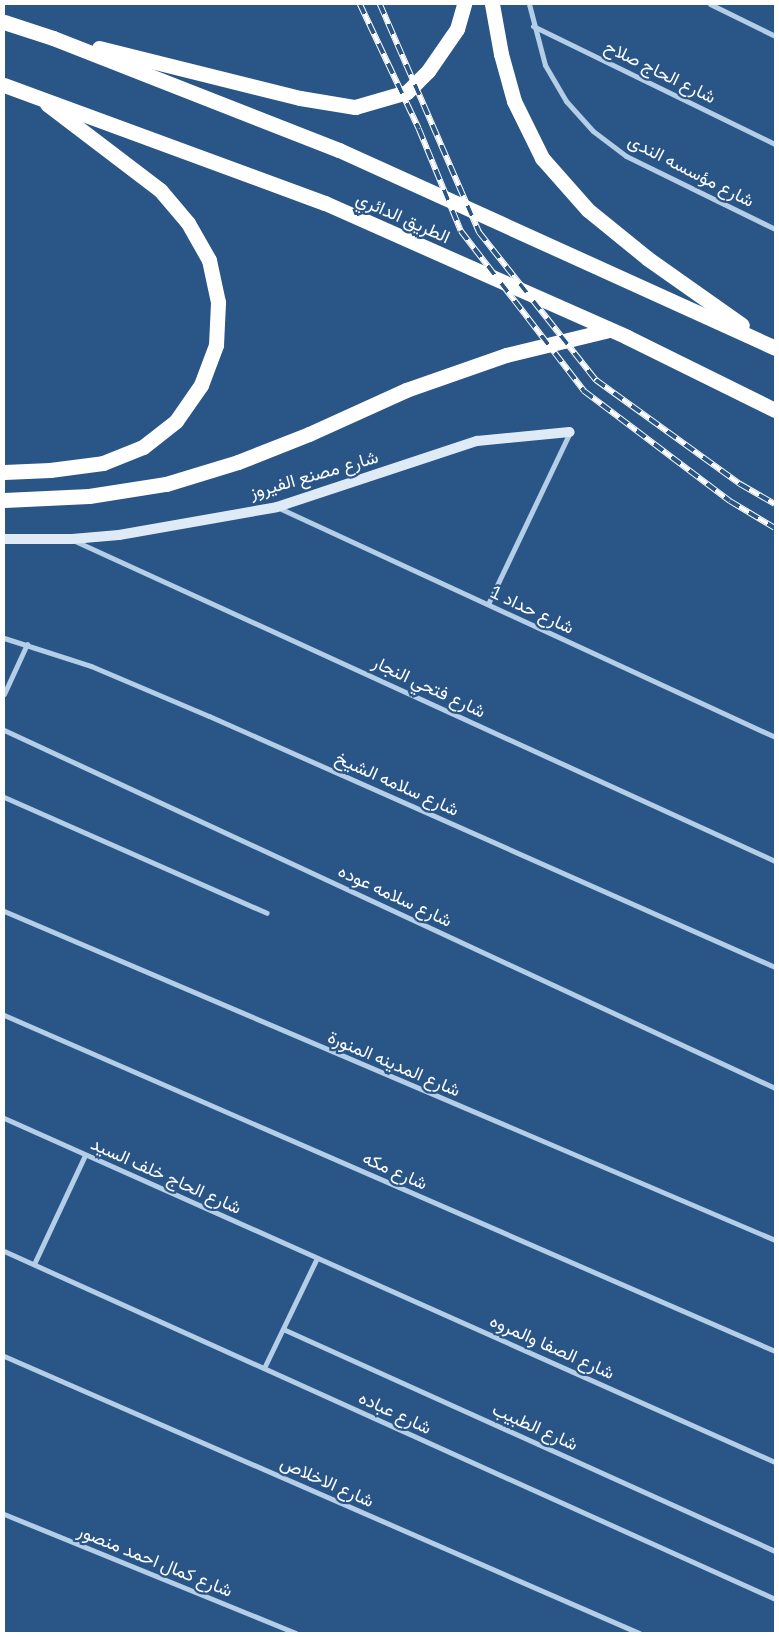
<!DOCTYPE html>
<html>
<head>
<meta charset="utf-8">
<style>
  body { margin:0 }
  #map { position:relative; width:779px; height:1637px; overflow:hidden; background:#295587; font-family:"IBM Plex Sans",Vazirmatn,sans-serif }
  div>[style] { position:absolute }
  [style*='--x'] { left:calc(var(--x)*1px); top:calc(var(--y)*1px); width:calc(var(--w)*1px); rotate:calc(var(--a)*1deg) }
  .street>* { height:5px; margin:-2.5px; padding:0 2.5px; transform-origin:2.5px; border-radius:2.5px; background:#b5cee8 }
  .secondary>* { height:10px; margin:-5px; padding:0 5px; transform-origin:5px; border-radius:5px; background:#dfeaf7 }
  .highway>* { height:15px; margin:-7.5px; padding:0 7.5px; transform-origin:7.5px; border-radius:7.5px; background:#fff }
  .rail>* { height:5.5px; margin-top:-2.75px; transform-origin:0; background:repeating-linear-gradient(90deg,#295587 0 11px,#fff 0 22px); box-sizing:border-box; border-block:1px solid #fff }
  span { translate:-50% -50%; white-space:nowrap; text-align:center; line-height:1.15; -webkit-text-stroke:4.5px #295587; paint-order:stroke }
  .street-label { font-size:18px; color:#fff }
  .frame { position:absolute; inset:0; border:5px solid #fff; pointer-events:none }
</style>
</head>
<body>
<div id="map">
  <div class="street">
    <div style="--x:529;--y:4;--w:63;--a:75.3"></div>
    <div style="--x:545;--y:65;--w:42;--a:59.7"></div>
    <div style="--x:566;--y:101;--w:40;--a:48"></div>
    <div style="--x:593;--y:131;--w:41;--a:37.1"></div>
    <div style="--x:626;--y:156;--w:166;--a:26.1"></div>
    <div style="--x:710;--y:4;--w:72;--a:26.2"></div>
    <div style="--x:533;--y:26;--w:269;--a:26"></div>
    <div style="--x:279;--y:508;--w:546;--a:24.78"></div>
    <div style="--x:75;--y:541;--w:770;--a:24.57"></div>
    <div style="--x:488;--y:604;--w:191;--a:-64.5"></div>
    <div style="--x:4;--y:638;--w:91;--a:17.8"></div>
    <div style="--x:91;--y:666;--w:128;--a:23"></div>
    <div style="--x:209;--y:716;--w:619;--a:23.92"></div>
    <div style="--x:4;--y:694;--w:55;--a:-65.3"></div>
    <div style="--x:4;--y:730;--w:850;--a:24.91"></div>
    <div style="--x:4;--y:797;--w:287;--a:23.8"></div>
    <div style="--x:4;--y:911;--w:838;--a:23.11"></div>
    <div style="--x:4;--y:1015;--w:841;--a:23.55"></div>
    <div style="--x:4;--y:1118;--w:844;--a:24.05"></div>
    <div style="--x:4;--y:1251;--w:846;--a:24.29"></div>
    <div style="--x:34;--y:1264;--w:120;--a:-64.9"></div>
    <div style="--x:283;--y:1329;--w:540;--a:24.29"></div>
    <div style="--x:4;--y:1356;--w:693;--a:23.57"></div>
    <div style="--x:264;--y:1368;--w:122;--a:-64.3"></div>
    <div style="--x:4;--y:1514;--w:315;--a:22.2"></div>
  </div>
  <div class="secondary">
    <div style="--x:4;--y:539;--w:68;--a:0"></div>
    <div style="--x:72;--y:539;--w:47;--a:-4.9"></div>
    <div style="--x:119;--y:535;--w:160;--a:-10"></div>
    <div style="--x:277;--y:507;--w:211;--a:-18.3"></div>
    <div style="--x:477;--y:441;--w:93;--a:-5.5"></div>
  </div>
  <div class="highway">
    <div style="--x:492;--y:4;--w:51;--a:79.8"></div>
    <div style="--x:501;--y:54;--w:49;--a:74.5"></div>
    <div style="--x:514;--y:101;--w:64;--a:63.8"></div>
    <div style="--x:542;--y:158;--w:69;--a:48.5"></div>
    <div style="--x:588;--y:210;--w:76;--a:39.1"></div>
    <div style="--x:647;--y:258;--w:116;--a:35.2"></div>
    <div style="--x:4;--y:22;--w:52;--a:18.1"></div>
    <div style="--x:53;--y:38;--w:307;--a:21.4"></div>
    <div style="--x:339;--y:150;--w:479;--a:24.4"></div>
    <div style="--x:99;--y:48;--w:207;--a:14"></div>
    <div style="--x:300;--y:98;--w:56;--a:9.3"></div>
    <div style="--x:355;--y:107;--w:54;--a:-16.1"></div>
    <div style="--x:407;--y:92;--w:30;--a:-45"></div>
    <div style="--x:428;--y:71;--w:51;--a:-55.4"></div>
    <div style="--x:457;--y:29;--w:26;--a:-74"></div>
    <div style="--x:4;--y:85;--w:342;--a:20.2"></div>
    <div style="--x:325;--y:203;--w:330;--a:23.9"></div>
    <div style="--x:627;--y:337;--w:165;--a:26.3"></div>
    <div style="--x:4;--y:472;--w:46;--a:-2.5"></div>
    <div style="--x:50;--y:470;--w:53;--a:-7.5"></div>
    <div style="--x:103;--y:463;--w:43;--a:-21.8"></div>
    <div style="--x:143;--y:447;--w:42;--a:-38.2"></div>
    <div style="--x:176;--y:421;--w:44;--a:-55.2"></div>
    <div style="--x:201;--y:385;--w:43;--a:-69.4"></div>
    <div style="--x:216;--y:345;--w:43;--a:-87.3"></div>
    <div style="--x:218;--y:302;--w:43;--a:-102.1"></div>
    <div style="--x:209;--y:260;--w:43;--a:-119.6"></div>
    <div style="--x:188;--y:223;--w:43;--a:-130.3"></div>
    <div style="--x:160;--y:190;--w:142;--a:-142.7"></div>
    <div style="--x:4;--y:500;--w:85;--a:-2.7"></div>
    <div style="--x:89;--y:496;--w:78;--a:-8.9"></div>
    <div style="--x:166;--y:484;--w:75;--a:-17"></div>
    <div style="--x:238;--y:462;--w:76;--a:-21.5"></div>
    <div style="--x:309;--y:434;--w:107;--a:-24.4"></div>
    <div style="--x:406;--y:390;--w:106;--a:-19.3"></div>
    <div style="--x:506;--y:355;--w:106;--a:-13.6"></div>
  </div>
  <div class="rail">
    <div style="--x:360;--y:4;--w:138;--a:64.7"></div>
    <div style="--x:419;--y:129;--w:110;--a:67.6"></div>
    <div style="--x:461;--y:231;--w:202;--a:52.4"></div>
    <div style="--x:584;--y:391;--w:183;--a:37"></div>
    <div style="--x:730;--y:501;--w:52;--a:31"></div>
    <div style="--x:380;--y:4;--w:249;--a:66.5"></div>
    <div style="--x:479;--y:232;--w:189;--a:51.7"></div>
    <div style="--x:596;--y:380;--w:178;--a:35.8"></div>
    <div style="--x:740;--y:484;--w:40;--a:29.7"></div>
  </div>
  <div class="street-label">
    <span style="left:660px;top:72px;rotate:26deg">شارع الحاج صلاح</span>
    <span style="left:691px;top:171px;rotate:27deg">شارع مؤسسه الندى</span>
    <span style="left:403px;top:218px;rotate:24deg">الطريق الدائري</span>
    <span style="left:314px;top:475px;rotate:-16deg">شارع مصنع الفيروز</span>
    <span style="left:532px;top:610px;rotate:25deg">شارع حداد 1</span>
    <span style="left:429px;top:687px;rotate:25deg">شارع فتحي النجار</span>
    <span style="left:397px;top:784px;rotate:24deg">شارع سلامه الشيخ</span>
    <span style="left:395px;top:896px;rotate:25deg">شارع سلامه عوده</span>
    <span style="left:394px;top:1064px;rotate:23deg">شارع المدينه المنورة</span>
    <span style="left:395px;top:1171px;rotate:24deg">شارع مكه</span>
    <span style="left:166px;top:1176px;rotate:24deg">شارع الحاج خلف السيد</span>
    <span style="left:552px;top:1347px;rotate:24deg">شارع الصفا والمروه</span>
    <span style="left:395px;top:1413px;rotate:25deg">شارع عباده</span>
    <span style="left:535px;top:1427px;rotate:24deg">شارع الطبيب</span>
    <span style="left:327px;top:1482px;rotate:24deg">شارع الاخلاص</span>
    <span style="left:155px;top:1561px;rotate:22deg">شارع كمال احمد منصور</span>
  </div>
  <div class="frame"></div>
</div>
</body>
</html>
